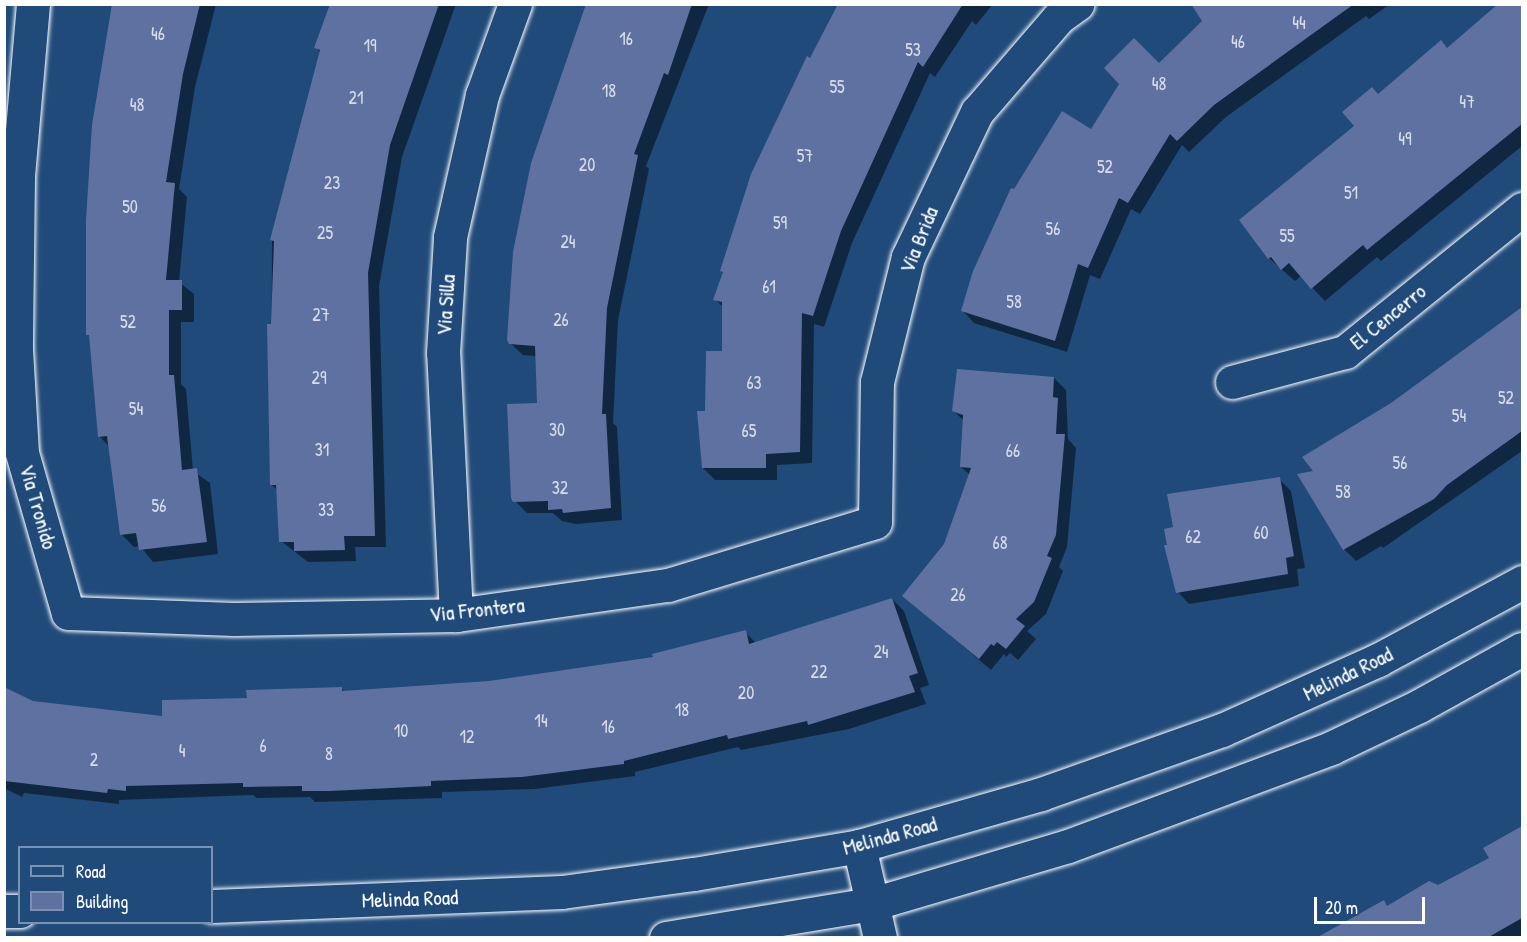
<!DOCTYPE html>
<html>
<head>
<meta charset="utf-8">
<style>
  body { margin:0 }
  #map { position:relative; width:1527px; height:942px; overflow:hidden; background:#1f4a7a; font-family:"Patrick Hand",sans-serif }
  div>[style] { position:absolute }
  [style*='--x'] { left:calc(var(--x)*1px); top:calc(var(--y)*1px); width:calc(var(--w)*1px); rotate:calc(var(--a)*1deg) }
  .shadow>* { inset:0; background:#0007 }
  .building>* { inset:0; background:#5e71a0 }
  .roads { filter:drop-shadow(0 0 2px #fff) drop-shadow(0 0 2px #fff) }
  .minor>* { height:33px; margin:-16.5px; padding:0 16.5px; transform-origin:16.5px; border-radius:16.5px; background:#1f4a7a }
  .secondary>* { height:33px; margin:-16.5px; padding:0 16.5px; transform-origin:16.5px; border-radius:16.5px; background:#1f4a7a }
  span { translate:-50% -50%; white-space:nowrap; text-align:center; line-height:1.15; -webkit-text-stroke:4.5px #1f4a7a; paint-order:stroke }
  .number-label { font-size:18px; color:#d7dce7 }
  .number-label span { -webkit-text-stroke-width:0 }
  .street-label { font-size:21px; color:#fff }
  .frame { position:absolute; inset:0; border:6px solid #fff; pointer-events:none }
  .legend { position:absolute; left:18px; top:846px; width:195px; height:78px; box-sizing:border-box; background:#1f4a7a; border:2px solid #7992af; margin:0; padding:8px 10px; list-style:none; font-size:18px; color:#fff }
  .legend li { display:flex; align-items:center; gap:12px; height:30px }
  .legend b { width:30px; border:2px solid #7992af }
  .scale { position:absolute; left:1314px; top:897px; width:111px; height:27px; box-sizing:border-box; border:3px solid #fff; border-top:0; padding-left:8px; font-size:18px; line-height:21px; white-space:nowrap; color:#fff; -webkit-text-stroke:4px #1f4a7a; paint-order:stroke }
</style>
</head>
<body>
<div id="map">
  <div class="shadow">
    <div style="clip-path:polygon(114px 4px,216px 4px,195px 87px,179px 189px,187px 197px,179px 282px,194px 294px,194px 322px,181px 322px,181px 384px,186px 389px,193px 471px,210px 483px,218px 554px,153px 562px,140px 546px,134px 547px,121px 534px,110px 447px,99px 436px,91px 337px,87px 334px)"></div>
    <div style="clip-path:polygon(333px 4px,456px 4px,402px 157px,379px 286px,386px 547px,355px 547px,356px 561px,308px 562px,281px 541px,278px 491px,271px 484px,272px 240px,321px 53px,316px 48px)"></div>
    <div style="clip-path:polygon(587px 4px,709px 4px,646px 166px,649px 169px,618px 320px,613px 423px,617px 427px,622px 520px,576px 524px,562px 521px,553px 513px,527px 513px,515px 501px,539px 404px,537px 356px,523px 355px,510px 343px,533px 163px)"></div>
    <div style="clip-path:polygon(841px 4px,993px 4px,976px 25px,972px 21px,935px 77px,930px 73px,852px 243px,824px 327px,814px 324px,812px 463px,777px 465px,777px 480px,715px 480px,703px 468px,698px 412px,707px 412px,723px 353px,723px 307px,715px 299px,811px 59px)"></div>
    <div style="clip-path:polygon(1192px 4px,1390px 4px,1369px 19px,1366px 16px,1226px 117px,1189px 152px,1182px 145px,1140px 214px,1131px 209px,1100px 279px,1090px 275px,1067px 352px,974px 323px,963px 311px,1015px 191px,1091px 131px,1204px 22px)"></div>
    <div style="clip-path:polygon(1500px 4px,1522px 4px,1522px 146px,1381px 261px,1377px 257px,1325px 301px,1301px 276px,1295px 281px,1269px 258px,1378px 96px,1447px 49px)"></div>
    <div style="clip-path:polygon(1522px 308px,1522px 451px,1383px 548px,1381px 546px,1356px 561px,1344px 549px,1299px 475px,1316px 472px,1392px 404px)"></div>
    <div style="clip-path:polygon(1054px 378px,1066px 390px,1068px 439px,1076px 448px,1067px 547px,1059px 567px,1063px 571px,1046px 614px,1027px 631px,1036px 639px,1018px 660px,1010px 653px,1006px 657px,1004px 654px,991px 670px,904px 596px,946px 545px,970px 475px,961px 467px,964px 421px,953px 410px)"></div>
    <div style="clip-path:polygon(1279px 479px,1291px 491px,1305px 568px,1297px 569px,1299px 586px,1189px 604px,1178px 592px,1169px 546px,1175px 528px)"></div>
    <div style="clip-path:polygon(892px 599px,904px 611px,929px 685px,920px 688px,926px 704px,849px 729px,741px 750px,738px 747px,635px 772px,635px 776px,535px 789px,442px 792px,442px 798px,315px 802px,310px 797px,256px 798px,253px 795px,119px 800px,119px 804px,24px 793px,22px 797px,4px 788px,4px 688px,32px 702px,164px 717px,248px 699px,341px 689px,345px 692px,490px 683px,655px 659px,745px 632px,756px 643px)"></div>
    <div style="clip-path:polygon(1522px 827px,1522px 936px,1519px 938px,1324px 938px,1384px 902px,1388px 907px,1438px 887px,1491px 858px,1485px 848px)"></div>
  </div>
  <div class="building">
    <div style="clip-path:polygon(112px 4px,200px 4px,183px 74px,166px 182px,175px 183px,166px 280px,182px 280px,182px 310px,169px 310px,169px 375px,174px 375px,182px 470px,197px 468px,207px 542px,139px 550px,136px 533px,120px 535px,107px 436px,98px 437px,89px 335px,86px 335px,86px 220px,92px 125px)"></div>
    <div style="clip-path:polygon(330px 4px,439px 4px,390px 145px,368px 273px,375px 536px,344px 536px,345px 550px,294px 551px,294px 542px,279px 542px,276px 485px,270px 485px,267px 324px,271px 324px,274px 241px,270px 240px,320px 50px,314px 48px)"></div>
    <div style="clip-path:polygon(586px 4px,692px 4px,668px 75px,664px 73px,634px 154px,638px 155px,607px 308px,602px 414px,606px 414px,611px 508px,563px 513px,562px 509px,548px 510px,548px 501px,513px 502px,511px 498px,507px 404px,537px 403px,535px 346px,509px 344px,507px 340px,513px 252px,531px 163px)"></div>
    <div style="clip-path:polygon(838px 4px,963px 4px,923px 67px,918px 62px,841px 231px,813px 316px,802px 313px,800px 452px,766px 454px,766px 468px,702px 468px,697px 411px,705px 411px,706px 351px,722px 351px,722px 302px,713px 300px,723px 272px,720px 271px,751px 174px,807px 56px,810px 58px)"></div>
    <div style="clip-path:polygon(1191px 4px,1354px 4px,1214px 105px,1177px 141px,1170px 134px,1128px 203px,1119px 198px,1088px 268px,1078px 264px,1055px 341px,961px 311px,973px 271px,1011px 188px,1014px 189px,1062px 111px,1091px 129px,1119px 84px,1104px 68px,1134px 38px,1159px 63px,1202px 21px)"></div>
    <div style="clip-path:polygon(1498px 4px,1522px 4px,1522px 124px,1367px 250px,1363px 245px,1311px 289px,1289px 263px,1281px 270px,1271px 257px,1268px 259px,1239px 220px,1354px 126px,1342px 112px,1372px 87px,1378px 94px,1441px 40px,1447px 48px)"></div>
    <div style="clip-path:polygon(1522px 307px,1522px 431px,1447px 485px,1434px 499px,1343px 550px,1297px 474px,1313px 471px,1302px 457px,1391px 403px)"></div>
    <div style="clip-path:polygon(957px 369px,1054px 377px,1053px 397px,1058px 398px,1056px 434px,1065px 434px,1056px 535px,1047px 556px,1052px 558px,1034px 602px,1016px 619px,1025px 626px,1006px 649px,997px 642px,994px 646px,991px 644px,979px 659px,902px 596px,944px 544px,971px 468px,960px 467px,963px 415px,952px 411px)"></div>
    <div style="clip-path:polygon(1280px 477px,1294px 556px,1286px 558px,1288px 574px,1176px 593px,1164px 545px,1167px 545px,1164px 529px,1173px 527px,1167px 494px)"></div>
    <div style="clip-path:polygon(892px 598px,918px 673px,909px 676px,915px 692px,808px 725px,807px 721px,728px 739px,727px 735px,624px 761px,624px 764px,522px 777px,431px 781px,431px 786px,330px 791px,302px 791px,302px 786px,243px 787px,243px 783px,126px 786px,126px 791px,108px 789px,107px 793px,4px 781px,4px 687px,33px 701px,162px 716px,162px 700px,247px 698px,246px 690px,342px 687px,342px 691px,489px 681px,653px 657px,652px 654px,746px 630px,749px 644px)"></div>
    <div style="clip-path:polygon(1522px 826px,1522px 918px,1487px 938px,1316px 938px,1384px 900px,1387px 906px,1429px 881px,1438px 885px,1489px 858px,1483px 848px)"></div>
  </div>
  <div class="roads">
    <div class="minor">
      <div style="--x:33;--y:4;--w:173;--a:95"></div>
      <div style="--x:18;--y:176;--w:173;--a:90.7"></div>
      <div style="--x:16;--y:349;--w:104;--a:86.7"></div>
      <div style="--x:22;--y:453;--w:166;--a:74"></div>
      <div style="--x:68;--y:613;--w:166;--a:2.1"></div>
      <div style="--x:234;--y:619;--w:222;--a:-1"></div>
      <div style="--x:456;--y:615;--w:214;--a:-8.1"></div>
      <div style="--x:668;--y:585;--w:216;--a:-16.9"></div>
      <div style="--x:875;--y:522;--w:140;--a:-89.2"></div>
      <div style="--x:877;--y:382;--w:129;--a:-76.1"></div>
      <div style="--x:908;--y:257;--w:161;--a:-64.6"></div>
      <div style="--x:977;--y:112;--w:124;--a:-49.2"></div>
      <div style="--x:1058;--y:18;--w:24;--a:-36"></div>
      <div style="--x:1232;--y:382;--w:117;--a:-14.9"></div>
      <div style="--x:1345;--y:352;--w:228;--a:-38.9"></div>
      <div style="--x:456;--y:615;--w:262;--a:-92.8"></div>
      <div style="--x:443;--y:353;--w:116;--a:-86.5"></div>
      <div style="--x:450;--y:237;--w:146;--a:-77.3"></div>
      <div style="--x:482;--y:95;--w:97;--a:-70.1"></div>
      <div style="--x:859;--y:846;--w:94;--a:77.1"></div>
    </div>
    <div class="secondary">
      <div style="--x:212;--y:906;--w:350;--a:-2.3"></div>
      <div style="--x:562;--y:892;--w:133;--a:-7.8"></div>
      <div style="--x:694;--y:874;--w:167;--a:-9.6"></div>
      <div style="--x:859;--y:846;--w:189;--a:-15.9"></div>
      <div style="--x:1041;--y:794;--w:192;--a:-19.5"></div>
      <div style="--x:1222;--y:730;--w:171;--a:-24.2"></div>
      <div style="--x:1378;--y:660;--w:164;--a:-28.4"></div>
      <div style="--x:4;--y:911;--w:16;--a:0"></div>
      <div style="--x:666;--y:938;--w:209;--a:-9.4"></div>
      <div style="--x:872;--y:904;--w:204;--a:-16.5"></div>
      <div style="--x:1068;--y:846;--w:281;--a:-20.4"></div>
      <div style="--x:1331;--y:748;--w:98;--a:-25.5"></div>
      <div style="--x:1419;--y:706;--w:118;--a:-29"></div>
    </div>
  </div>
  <div class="number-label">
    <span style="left:1299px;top:23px">44</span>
    <span style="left:158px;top:34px">46</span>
    <span style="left:626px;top:39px">16</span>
    <span style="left:1238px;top:42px">46</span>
    <span style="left:370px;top:46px">19</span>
    <span style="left:913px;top:50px">53</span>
    <span style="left:1159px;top:84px">48</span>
    <span style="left:837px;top:87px">55</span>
    <span style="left:609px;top:91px">18</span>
    <span style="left:356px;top:98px">21</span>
    <span style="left:1467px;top:102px">47</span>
    <span style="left:137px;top:105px">48</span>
    <span style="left:1405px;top:139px">49</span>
    <span style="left:805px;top:156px">57</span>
    <span style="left:587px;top:165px">20</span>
    <span style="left:1105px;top:167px">52</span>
    <span style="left:332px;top:183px">23</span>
    <span style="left:1351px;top:193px">51</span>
    <span style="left:130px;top:207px">50</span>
    <span style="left:780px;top:223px">59</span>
    <span style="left:1053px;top:229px">56</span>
    <span style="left:325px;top:233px">25</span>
    <span style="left:1287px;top:236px">55</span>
    <span style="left:568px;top:242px">24</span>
    <span style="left:769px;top:287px">61</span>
    <span style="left:1014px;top:302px">58</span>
    <span style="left:321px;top:315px">27</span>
    <span style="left:561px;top:320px">26</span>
    <span style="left:128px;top:322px">52</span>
    <span style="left:319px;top:378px">29</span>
    <span style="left:754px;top:383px">63</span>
    <span style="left:1506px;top:398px">52</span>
    <span style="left:136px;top:409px">54</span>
    <span style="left:1459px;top:416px">54</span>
    <span style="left:557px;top:430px">30</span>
    <span style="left:749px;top:431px">65</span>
    <span style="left:322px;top:450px">31</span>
    <span style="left:1013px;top:451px">66</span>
    <span style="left:1400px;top:463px">56</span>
    <span style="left:560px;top:488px">32</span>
    <span style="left:1343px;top:492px">58</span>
    <span style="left:159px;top:506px">56</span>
    <span style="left:326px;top:510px">33</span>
    <span style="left:1261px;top:533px">60</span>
    <span style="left:1193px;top:537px">62</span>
    <span style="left:1000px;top:543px">68</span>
    <span style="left:958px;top:595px">26</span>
    <span style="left:881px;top:652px">24</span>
    <span style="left:819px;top:672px">22</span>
    <span style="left:746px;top:693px">20</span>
    <span style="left:682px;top:710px">18</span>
    <span style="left:541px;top:721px">14</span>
    <span style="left:608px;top:727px">16</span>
    <span style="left:401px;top:731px">10</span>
    <span style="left:467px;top:737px">12</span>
    <span style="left:263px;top:746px">6</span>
    <span style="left:182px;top:751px">4</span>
    <span style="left:329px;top:754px">8</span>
    <span style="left:94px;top:760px">2</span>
  </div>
  <div class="street-label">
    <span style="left:919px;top:240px;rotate:-68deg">Via Brida</span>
    <span style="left:446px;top:305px;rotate:-86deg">Via Silla</span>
    <span style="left:1388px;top:317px;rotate:-39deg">El Cencerro</span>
    <span style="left:38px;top:507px;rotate:74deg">Via Tronido</span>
    <span style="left:477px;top:610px;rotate:-6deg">Via Frontera</span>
    <span style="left:1348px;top:674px;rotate:-26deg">Melinda Road</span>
    <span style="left:890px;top:836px;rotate:-15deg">Melinda Road</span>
    <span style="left:410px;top:899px;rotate:-2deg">Melinda Road</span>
  </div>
  <div class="frame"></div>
  <ul class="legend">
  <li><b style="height:8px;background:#1f4a7a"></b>Road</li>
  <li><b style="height:16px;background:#5e71a0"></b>Building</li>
  </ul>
  <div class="scale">20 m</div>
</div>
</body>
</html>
